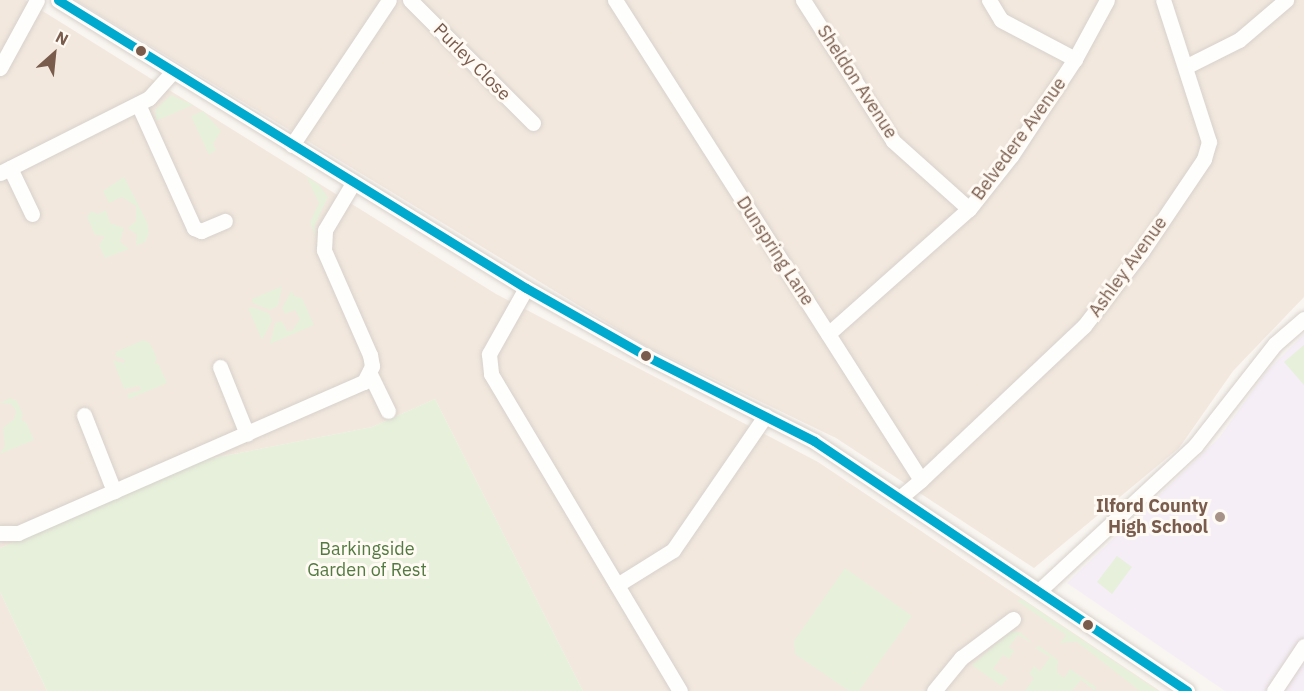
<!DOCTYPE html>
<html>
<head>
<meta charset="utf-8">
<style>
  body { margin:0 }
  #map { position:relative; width:1304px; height:691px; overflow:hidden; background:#f9f5f0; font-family:"IBM Plex Sans",sans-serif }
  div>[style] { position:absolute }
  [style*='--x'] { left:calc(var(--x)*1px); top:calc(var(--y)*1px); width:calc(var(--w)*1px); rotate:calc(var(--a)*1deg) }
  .residential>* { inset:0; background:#f2e8de }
  .education>* { inset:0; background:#f6eef6 }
  .green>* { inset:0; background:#e7f0db }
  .roads { filter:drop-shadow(0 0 2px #d7d1cb) drop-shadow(0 0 2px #d7d1cb) }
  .minor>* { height:15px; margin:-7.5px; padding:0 7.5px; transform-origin:7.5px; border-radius:7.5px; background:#fefefd }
  .bus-1>* { height:9px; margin:-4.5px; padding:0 4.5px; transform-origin:4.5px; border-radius:4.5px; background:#00a9ce }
  .dots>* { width:16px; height:16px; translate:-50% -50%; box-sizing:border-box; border:3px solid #fffaf3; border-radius:50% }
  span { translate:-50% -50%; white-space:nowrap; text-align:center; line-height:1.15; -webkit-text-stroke:6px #fffaf3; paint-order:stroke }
  .street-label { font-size:18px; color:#7a5c4d }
  .poi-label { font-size:18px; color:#7a5c4d; font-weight:700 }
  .right { translate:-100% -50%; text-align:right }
  .park-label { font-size:18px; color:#537a41 }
  .north { position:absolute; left:24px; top:24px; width:60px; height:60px; -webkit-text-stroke:4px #fffaf3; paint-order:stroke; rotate:27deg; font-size:16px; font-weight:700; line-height:24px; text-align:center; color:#7a5c4d }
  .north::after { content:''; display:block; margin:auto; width:21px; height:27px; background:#7a5c4d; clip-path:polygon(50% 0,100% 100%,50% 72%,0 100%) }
</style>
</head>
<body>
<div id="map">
  <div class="residential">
    <div style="clip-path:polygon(0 0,25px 0,496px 294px,818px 462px,1160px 691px,583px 691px,435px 399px,372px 427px,208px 459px,0 548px)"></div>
    <div style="clip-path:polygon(75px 0,1304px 0,1304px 297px,1233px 371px,1179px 448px,1034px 568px,836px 438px,644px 345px)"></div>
    <div style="clip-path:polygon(0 592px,47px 691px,0 691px)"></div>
  </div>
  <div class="education">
    <div style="clip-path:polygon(1304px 334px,1304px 691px,1225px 691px,1067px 583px,1219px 438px,1266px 372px)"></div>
  </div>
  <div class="green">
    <div style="clip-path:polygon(171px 95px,193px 105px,156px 121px,155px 110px)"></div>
    <div style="clip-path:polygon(203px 111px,221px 131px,213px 144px,216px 150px,209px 155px,191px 116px)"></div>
    <div style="clip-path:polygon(306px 176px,319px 185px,328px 197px,315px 225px,315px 237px,310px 222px,319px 203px)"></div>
    <div style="clip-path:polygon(124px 177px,147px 222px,149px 234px,145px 242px,136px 246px,137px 235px,128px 228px,136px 221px,136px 206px,122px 197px,109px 203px,103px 191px)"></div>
    <div style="clip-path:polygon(106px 210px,110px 223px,124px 228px,120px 242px,129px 249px,105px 258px,99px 245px,105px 236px,95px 235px,87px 217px,91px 211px,98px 214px)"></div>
    <div style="clip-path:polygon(282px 286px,278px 306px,270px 310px,253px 303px,252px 299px)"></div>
    <div style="clip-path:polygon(292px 290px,294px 296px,302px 298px,314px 325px,270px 344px,275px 323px,282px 321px,287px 331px,292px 331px,300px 319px,295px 310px,285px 314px,282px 308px)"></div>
    <div style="clip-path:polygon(252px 307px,269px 313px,272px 321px,262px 340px,248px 308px)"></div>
    <div style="clip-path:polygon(143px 340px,150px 343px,157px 359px,154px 364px,158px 363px,167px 383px,129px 399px,127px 394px,141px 390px,139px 386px,124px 389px,113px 360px,124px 363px,125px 360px,115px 356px,116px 352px)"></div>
    <div style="clip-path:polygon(1304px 345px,1304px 385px,1284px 362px)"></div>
    <div style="clip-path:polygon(10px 398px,17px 401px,23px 415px,21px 420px,26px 422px,34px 440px,0 454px,5px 446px,3px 428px,14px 419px,16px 411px,11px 404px,0 403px)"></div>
    <div style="clip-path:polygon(435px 399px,583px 691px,47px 691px,0 592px,0 548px,208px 459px,372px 427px)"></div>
    <div style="clip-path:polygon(1117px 556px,1132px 567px,1112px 594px,1097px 582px)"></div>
    <div style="clip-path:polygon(845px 568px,912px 616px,859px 691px,849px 691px,795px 654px,794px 641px)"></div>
    <div style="clip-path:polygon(1022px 599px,1158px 691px,1140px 691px,1077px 642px,1060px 643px,1066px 635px,1017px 601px)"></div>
    <div style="clip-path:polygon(1010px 632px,1020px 632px,1033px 644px,1018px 635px,1009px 647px,1014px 651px,1009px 659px,1003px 655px,993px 669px,1008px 678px,1001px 686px,972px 665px)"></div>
    <div style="clip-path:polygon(1039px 646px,1058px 660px,1057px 672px,1064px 678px,1070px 669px,1096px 687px,1095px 691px,1081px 680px,1072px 691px,1025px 691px,1034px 678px,1029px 674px,1034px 666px,1040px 671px,1050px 657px,1035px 648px)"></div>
  </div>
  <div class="roads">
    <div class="minor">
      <div style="--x:58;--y:0;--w:550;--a:31.61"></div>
      <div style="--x:526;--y:288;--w:140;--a:29.5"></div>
      <div style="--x:648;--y:357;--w:186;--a:26.8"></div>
      <div style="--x:814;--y:441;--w:449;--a:33.8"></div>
      <div style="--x:410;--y:0;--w:174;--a:45"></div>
      <div style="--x:615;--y:0;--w:569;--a:57.48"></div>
      <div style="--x:921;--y:480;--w:26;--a:140"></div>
      <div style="--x:803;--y:0;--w:167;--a:57.4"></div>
      <div style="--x:893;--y:141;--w:102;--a:41.8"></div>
      <div style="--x:989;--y:0;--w:23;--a:59"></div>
      <div style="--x:1001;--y:20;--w:84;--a:27.8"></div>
      <div style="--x:1187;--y:66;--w:58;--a:-26.6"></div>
      <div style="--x:1239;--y:40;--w:62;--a:-40.4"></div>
      <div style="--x:0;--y:68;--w:77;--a:-61.4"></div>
      <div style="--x:138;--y:104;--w:136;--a:65.7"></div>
      <div style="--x:194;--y:228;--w:8;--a:23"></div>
      <div style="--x:201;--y:231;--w:26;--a:-23"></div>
      <div style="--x:292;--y:145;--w:174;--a:-56.2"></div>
      <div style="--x:10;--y:168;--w:51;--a:64.4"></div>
      <div style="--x:0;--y:173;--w:167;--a:-26.7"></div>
      <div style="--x:149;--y:98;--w:36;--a:-48"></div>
      <div style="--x:526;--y:288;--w:76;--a:119.3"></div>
      <div style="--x:489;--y:354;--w:20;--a:84"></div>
      <div style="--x:491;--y:374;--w:369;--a:59.2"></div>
      <div style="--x:828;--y:334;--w:188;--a:-41.6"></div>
      <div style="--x:969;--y:209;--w:68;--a:-51.6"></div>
      <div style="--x:1011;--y:156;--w:116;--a:-56.6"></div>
      <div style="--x:1075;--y:59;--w:67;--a:-61.5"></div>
      <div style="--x:220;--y:367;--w:72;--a:68.1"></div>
      <div style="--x:370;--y:374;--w:41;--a:64.1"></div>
      <div style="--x:84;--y:415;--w:82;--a:68.5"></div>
      <div style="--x:921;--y:480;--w:224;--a:-43.4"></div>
      <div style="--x:1084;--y:326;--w:95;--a:-52.3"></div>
      <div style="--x:1142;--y:251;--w:111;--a:-56"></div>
      <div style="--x:1204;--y:159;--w:18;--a:-74"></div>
      <div style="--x:1209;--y:142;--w:149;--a:-107.9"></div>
      <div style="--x:0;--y:533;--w:18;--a:0"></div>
      <div style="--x:18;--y:533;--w:378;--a:-23.6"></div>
      <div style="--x:364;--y:382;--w:18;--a:-63"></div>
      <div style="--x:372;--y:366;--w:11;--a:-100"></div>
      <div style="--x:370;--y:355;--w:115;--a:-113.7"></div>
      <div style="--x:324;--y:250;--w:20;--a:-87"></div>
      <div style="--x:325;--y:230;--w:55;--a:-59.2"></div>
      <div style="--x:617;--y:585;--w:66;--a:-32"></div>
      <div style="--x:673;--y:550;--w:163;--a:-55.5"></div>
      <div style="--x:1040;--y:590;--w:212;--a:-42.9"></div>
      <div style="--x:1195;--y:446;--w:130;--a:-51.9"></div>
      <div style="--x:1275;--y:344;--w:38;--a:-41"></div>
      <div style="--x:934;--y:691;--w:43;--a:-50.7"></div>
      <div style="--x:961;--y:658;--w:65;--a:-36.9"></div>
      <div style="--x:1274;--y:691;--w:54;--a:-56.3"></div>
    </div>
  </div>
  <div class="bus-1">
    <div style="--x:58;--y:0;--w:550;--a:31.61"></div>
    <div style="--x:526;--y:288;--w:140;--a:29.5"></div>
    <div style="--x:648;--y:357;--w:186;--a:26.8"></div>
    <div style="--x:814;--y:441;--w:449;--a:33.8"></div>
  </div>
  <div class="dots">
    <div style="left:141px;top:51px;background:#7a5c4d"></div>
    <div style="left:646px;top:356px;background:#7a5c4d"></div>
    <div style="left:1220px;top:517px;background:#a69286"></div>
    <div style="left:1088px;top:625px;background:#7a5c4d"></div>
  </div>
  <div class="street-label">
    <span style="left:472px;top:62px;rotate:45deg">Purley Close</span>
    <span style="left:857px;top:82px;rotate:57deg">Sheldon Avenue</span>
    <span style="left:1019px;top:139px;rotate:-54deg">Belvedere Avenue</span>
    <span style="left:775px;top:251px;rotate:57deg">Dunspring Lane</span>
    <span style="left:1128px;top:267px;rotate:-54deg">Ashley Avenue</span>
  </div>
  <div class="poi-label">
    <span class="right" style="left:1208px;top:517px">Ilford County<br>High School</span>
  </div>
  <div class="park-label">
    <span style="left:367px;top:560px">Barkingside<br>Garden of Rest</span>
  </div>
  <div class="north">N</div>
</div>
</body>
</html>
